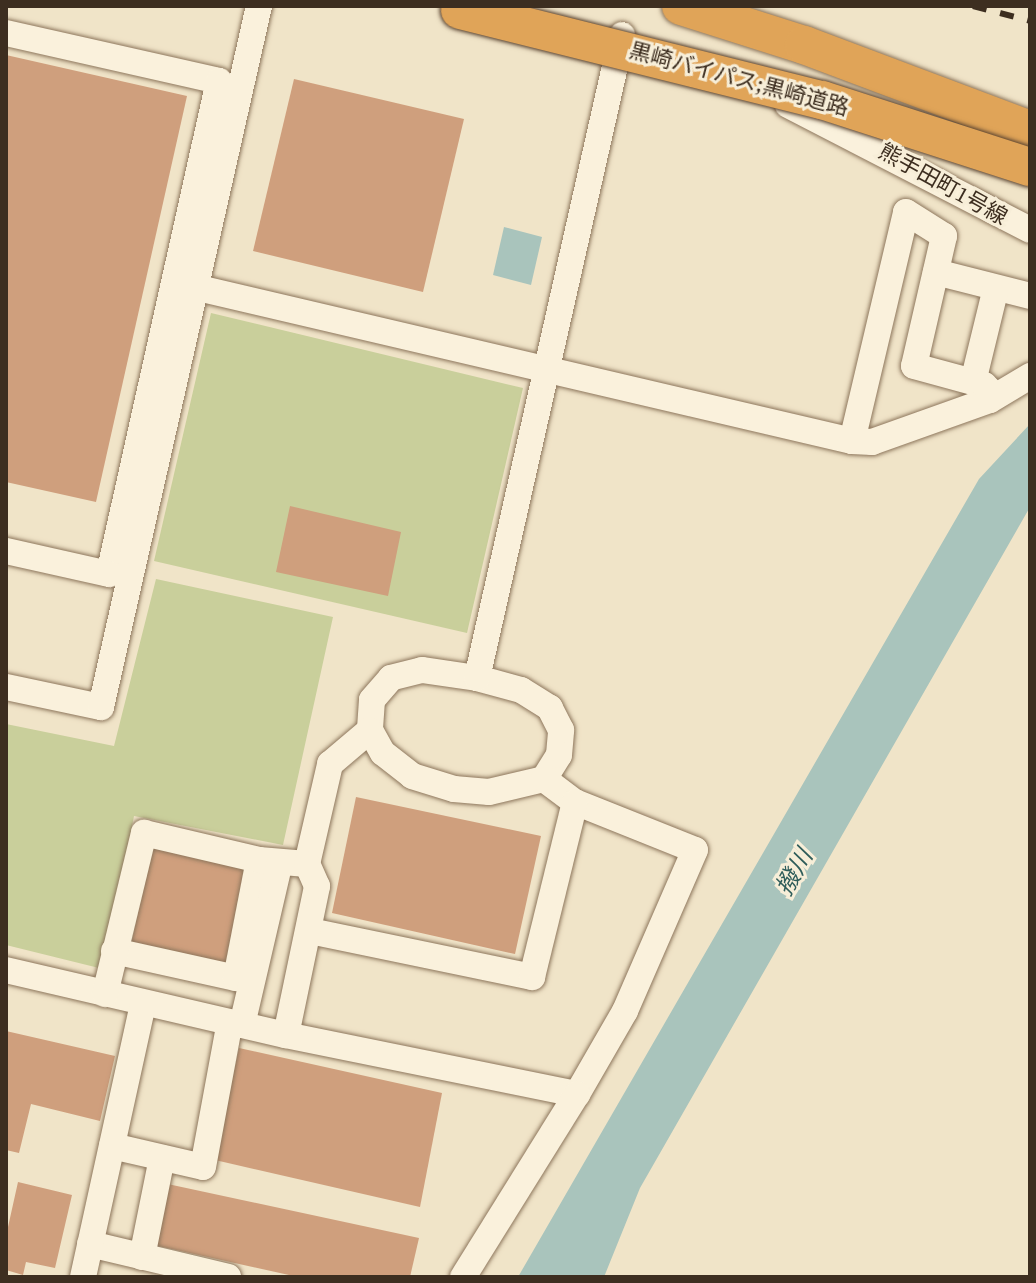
<!DOCTYPE html>
<html>
<head>
<meta charset="utf-8">
<style>
  body { margin:0 }
  #map { position:relative; width:1036px; height:1283px; overflow:hidden; background:#f0e4c8; font-family:"Source Serif 4","Noto Sans JP",serif }
  div>[style] { position:absolute }
  [style*='--x'] { left:calc(var(--x)*1px); top:calc(var(--y)*1px); width:calc(var(--w)*1px); rotate:calc(var(--a)*1deg) }
  .green>* { inset:0; background:#c9cf9b }
  .water>* { inset:0; background:#a9c4bc }
  .building>* { inset:0; background:#cf9f7d }
  .roads { filter:drop-shadow(0 0 2px #8d765c) drop-shadow(0 0 2px #8d765c) }
  .minor>* { height:26px; margin:-13px; padding:0 13px; transform-origin:13px; border-radius:13px; background:#faf1dc }
  .highway>* { height:38px; margin:-19px; padding:0 19px; transform-origin:19px; border-radius:19px; background:#e0a458 }
  .rail>* { height:6px; margin-top:-3px; transform-origin:0; background:repeating-linear-gradient(90deg,#3d2e20 0 14px,transparent 0 28px) }
  .bridges { filter:drop-shadow(0 0 2px #5b4430) drop-shadow(0 0 2px #5b4430) }
  .highway-bridge>* { height:38px; margin:-19px; padding:0 19px; transform-origin:19px; border-radius:19px; background:#e0a458 }
  span { translate:-50% -50%; white-space:nowrap; text-align:center; line-height:1.15; -webkit-text-stroke:6px #f7eed8; paint-order:stroke }
  .street-label { font-size:22px; color:#3d2e20 }
  .water-label { font-size:24px; color:#2f5d5a; font-style:italic }
  .frame { position:absolute; inset:0; border:8px solid #3d2e20; pointer-events:none }
</style>
</head>
<body>
<div id="map">
  <div class="green">
    <div style="clip-path:polygon(211px 313px,523px 388px,467px 633px,154px 561px)"></div>
    <div style="clip-path:polygon(156px 579px,333px 617px,283px 845px,134px 816px,103px 969px,6px 945px,6px 724px,114px 746px)"></div>
  </div>
  <div class="water">
    <div style="clip-path:polygon(504px 227px,542px 237px,531px 285px,493px 275px)"></div>
    <div style="clip-path:polygon(1030px 424px,1030px 507px,640px 1188px,604px 1277px,518px 1277px,979px 479px)"></div>
  </div>
  <div class="building">
    <div style="clip-path:polygon(6px 55px,187px 96px,96px 502px,6px 482px)"></div>
    <div style="clip-path:polygon(294px 79px,464px 119px,423px 292px,253px 251px)"></div>
    <div style="clip-path:polygon(290px 506px,401px 532px,388px 596px,276px 572px)"></div>
    <div style="clip-path:polygon(356px 797px,541px 836px,515px 954px,332px 913px)"></div>
    <div style="clip-path:polygon(152px 848px,249px 869px,228px 965px,131px 945px)"></div>
    <div style="clip-path:polygon(6px 1031px,115px 1056px,100px 1121px,31px 1104px,19px 1153px,6px 1150px)"></div>
    <div style="clip-path:polygon(239px 1048px,442px 1093px,420px 1207px,215px 1160px)"></div>
    <div style="clip-path:polygon(18px 1182px,72px 1195px,55px 1268px,26px 1262px,23px 1275px,6px 1270px,6px 1236px)"></div>
    <div style="clip-path:polygon(163px 1183px,419px 1238px,410px 1277px,298px 1277px,149px 1244px)"></div>
  </div>
  <div class="roads">
    <div class="minor">
      <div style="--x:6;--y:33;--w:218;--a:12.7"></div>
      <div style="--x:219;--y:81;--w:505;--a:102.58"></div>
      <div style="--x:109;--y:574;--w:106;--a:-167.4"></div>
      <div style="--x:788;--y:105;--w:272;--a:27.3"></div>
      <div style="--x:936;--y:272;--w:97;--a:14.3"></div>
      <div style="--x:194;--y:287;--w:676;--a:13.17"></div>
      <div style="--x:852;--y:441;--w:20;--a:3"></div>
      <div style="--x:872;--y:442;--w:125;--a:-19.6"></div>
      <div style="--x:990;--y:400;--w:47;--a:-31"></div>
      <div style="--x:973;--y:382;--w:97;--a:-76.3"></div>
      <div style="--x:852;--y:441;--w:235;--a:-76.7"></div>
      <div style="--x:906;--y:212;--w:45;--a:32.3"></div>
      <div style="--x:944;--y:236;--w:133;--a:103"></div>
      <div style="--x:914;--y:366;--w:73;--a:15.2"></div>
      <div style="--x:984;--y:385;--w:16;--a:43"></div>
      <div style="--x:477;--y:678;--w:56;--a:-171.7"></div>
      <div style="--x:422;--y:670;--w:32;--a:166"></div>
      <div style="--x:391;--y:678;--w:29;--a:131"></div>
      <div style="--x:372;--y:700;--w:30;--a:94"></div>
      <div style="--x:370;--y:730;--w:26;--a:61"></div>
      <div style="--x:383;--y:753;--w:37;--a:38"></div>
      <div style="--x:412;--y:776;--w:44;--a:17.2"></div>
      <div style="--x:454;--y:789;--w:35;--a:5"></div>
      <div style="--x:489;--y:792;--w:57;--a:-13.3"></div>
      <div style="--x:544;--y:779;--w:28;--a:-58"></div>
      <div style="--x:559;--y:755;--w:25;--a:-85"></div>
      <div style="--x:561;--y:730;--w:25;--a:-117"></div>
      <div style="--x:550;--y:708;--w:34;--a:-148"></div>
      <div style="--x:521;--y:690;--w:46;--a:-164.7"></div>
      <div style="--x:477;--y:678;--w:659;--a:-77.29"></div>
      <div style="--x:6;--y:687;--w:97;--a:11.9"></div>
      <div style="--x:101;--y:707;--w:719;--a:-77.3"></div>
      <div style="--x:544;--y:779;--w:39;--a:37"></div>
      <div style="--x:575;--y:802;--w:129;--a:21.8"></div>
      <div style="--x:695;--y:850;--w:176;--a:113.5"></div>
      <div style="--x:625;--y:1011;--w:96;--a:120"></div>
      <div style="--x:310;--y:931;--w:227;--a:11.7"></div>
      <div style="--x:532;--y:977;--w:180;--a:-76.2"></div>
      <div style="--x:114;--y:951;--w:125;--a:12.5"></div>
      <div style="--x:236;--y:978;--w:120;--a:-79"></div>
      <div style="--x:6;--y:970;--w:287;--a:13.1"></div>
      <div style="--x:286;--y:1035;--w:297;--a:11.5"></div>
      <div style="--x:577;--y:1094;--w:216;--a:121.9"></div>
      <div style="--x:105;--y:994;--w:166;--a:-76.4"></div>
      <div style="--x:144;--y:833;--w:118;--a:13.2"></div>
      <div style="--x:259;--y:860;--w:48;--a:4.8"></div>
      <div style="--x:307;--y:864;--w:103;--a:-77"></div>
      <div style="--x:330;--y:764;--w:52;--a:-40.4"></div>
      <div style="--x:242;--y:1025;--w:167;--a:-76.9"></div>
      <div style="--x:286;--y:1035;--w:152;--a:-78.2"></div>
      <div style="--x:317;--y:886;--w:24;--a:-114"></div>
      <div style="--x:112;--y:1146;--w:93;--a:13"></div>
      <div style="--x:203;--y:1167;--w:147;--a:-79.5"></div>
      <div style="--x:90;--y:1244;--w:142;--a:13.4"></div>
      <div style="--x:142;--y:1257;--w:101;--a:-78.6"></div>
      <div style="--x:83;--y:1277;--w:280;--a:-77.6"></div>
    </div>
    <div class="highway">
      <div style="--x:681;--y:6;--w:129;--a:17.6"></div>
      <div style="--x:804;--y:45;--w:241;--a:20.6"></div>
    </div>
  </div>
  <div class="rail">
    <div style="--x:973;--y:6;--w:59;--a:14.7"></div>
  </div>
  <div class="bridges">
    <div class="highway-bridge">
      <div style="--x:460;--y:10;--w:373;--a:14"></div>
      <div style="--x:822;--y:100;--w:219;--a:17.9"></div>
    </div>
  </div>
  <div class="street-label">
    <span style="left:739px;top:79px;rotate:15deg">黒崎バイパス;黒崎道路</span>
    <span style="left:943px;top:184px;rotate:29deg">熊手田町1号線</span>
  </div>
  <div class="water-label">
    <span style="left:794px;top:872px;rotate:-60deg">撥川</span>
  </div>
  <div class="frame"></div>
</div>
</body>
</html>
